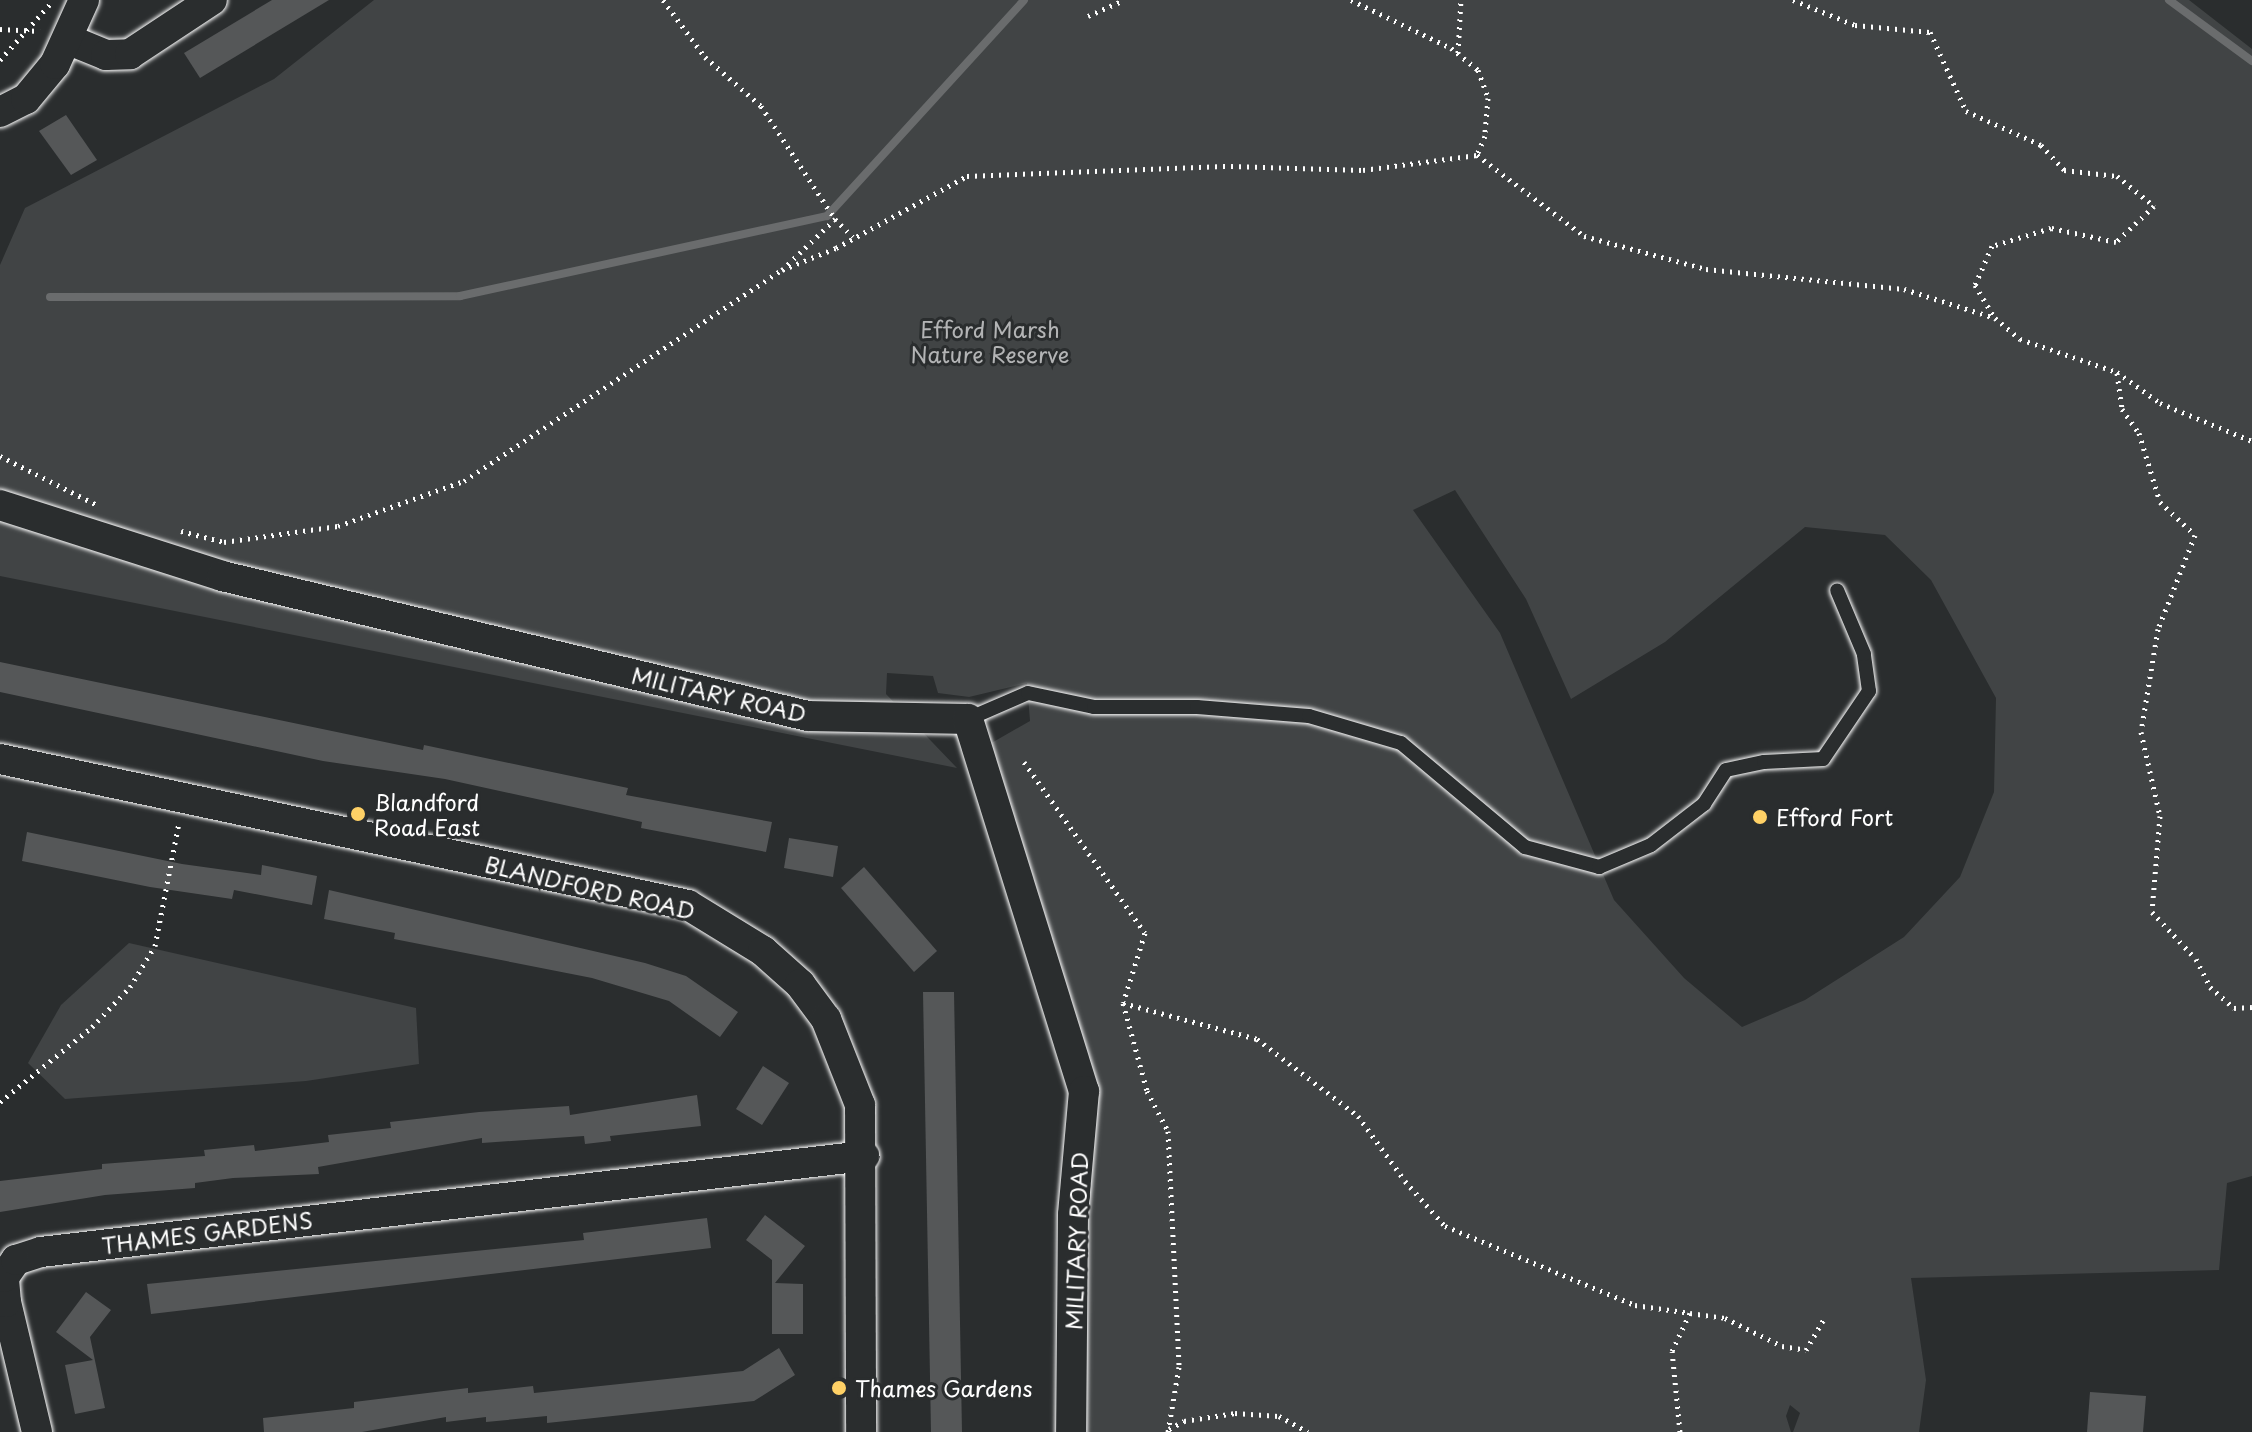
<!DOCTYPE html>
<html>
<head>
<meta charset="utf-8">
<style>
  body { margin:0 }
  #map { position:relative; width:2252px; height:1432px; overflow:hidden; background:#2a2d2e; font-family:"Playpen Sans",sans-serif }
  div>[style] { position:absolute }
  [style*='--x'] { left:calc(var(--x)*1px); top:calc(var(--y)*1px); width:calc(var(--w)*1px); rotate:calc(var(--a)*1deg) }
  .green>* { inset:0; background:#414445 }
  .stream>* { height:8px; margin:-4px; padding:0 4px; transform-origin:4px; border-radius:4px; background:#6a6c6d }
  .building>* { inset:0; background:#555758 }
  .path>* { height:5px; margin-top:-2.5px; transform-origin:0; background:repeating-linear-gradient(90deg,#fff 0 2px,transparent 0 8px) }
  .roads { filter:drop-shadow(0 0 2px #fff) drop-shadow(0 0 2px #fff) }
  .lane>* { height:14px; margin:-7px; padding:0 7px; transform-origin:7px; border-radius:7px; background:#2a2d2e }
  .street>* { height:30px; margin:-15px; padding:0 15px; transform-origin:15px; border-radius:15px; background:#2a2d2e }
  .dots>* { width:22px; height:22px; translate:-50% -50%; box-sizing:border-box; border:4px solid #2a2d2e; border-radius:50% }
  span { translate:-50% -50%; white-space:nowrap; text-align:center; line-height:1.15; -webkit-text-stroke:6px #2a2d2e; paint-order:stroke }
  .park-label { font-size:22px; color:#b3b4b5 }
  .street-label { font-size:22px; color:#fff }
  .poi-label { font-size:22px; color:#fff }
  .left { translate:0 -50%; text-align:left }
</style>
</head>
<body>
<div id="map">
  <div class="green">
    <div style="clip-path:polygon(evenodd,374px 0,2189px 0,2252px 49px,2252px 1176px,2227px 1183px,2219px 1270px,1911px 1278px,1926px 1380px,1919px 1432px,1793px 1432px,1800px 1413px,1790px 1405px,1786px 1416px,1791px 1432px,1078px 1432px,1092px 1092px,988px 745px,1030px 721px,1027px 683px,969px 697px,938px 693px,933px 676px,887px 673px,886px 694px,957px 768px,0 576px,0 265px,25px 208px,274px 79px,374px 0,1455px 490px,1526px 599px,1571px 699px,1665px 642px,1805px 527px,1885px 535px,1931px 580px,1996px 698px,1994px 792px,1960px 877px,1904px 937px,1805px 1000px,1742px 1027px,1684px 978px,1614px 900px,1500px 633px,1413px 510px,1455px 490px)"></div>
    <div style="clip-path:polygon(129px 943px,416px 1008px,419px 1064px,306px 1081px,65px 1099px,28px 1063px,61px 1005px)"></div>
  </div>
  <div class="stream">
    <div style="--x:2169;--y:0;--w:103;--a:36.3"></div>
    <div style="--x:50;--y:297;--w:410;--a:-0.1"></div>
    <div style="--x:460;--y:296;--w:376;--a:-12.3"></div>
    <div style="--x:827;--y:216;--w:292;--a:-47.6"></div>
  </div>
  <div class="building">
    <div style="clip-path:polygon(272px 0,329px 0,200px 78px,184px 53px)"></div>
    <div style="clip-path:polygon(66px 115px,97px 160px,71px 175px,39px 131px)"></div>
    <div style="clip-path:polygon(0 662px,423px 750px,424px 745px,628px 788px,626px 795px,772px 822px,766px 852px,641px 828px,642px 822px,445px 779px,323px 761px,0 692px)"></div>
    <div style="clip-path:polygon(27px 832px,182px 864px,261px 875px,262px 865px,317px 876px,312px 905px,234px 890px,232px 899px,150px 887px,22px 861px)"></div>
    <div style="clip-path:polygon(789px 838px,838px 846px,833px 877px,784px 868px)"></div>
    <div style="clip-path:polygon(864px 867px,937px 951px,914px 972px,841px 888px)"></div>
    <div style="clip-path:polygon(329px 890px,645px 963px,686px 976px,738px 1012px,720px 1037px,669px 1001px,592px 978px,394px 939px,395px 933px,324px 919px)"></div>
    <div style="clip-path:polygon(923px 992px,954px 992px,962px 1432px,931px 1432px)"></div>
    <div style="clip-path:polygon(763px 1066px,789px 1083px,762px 1125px,736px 1109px)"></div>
    <div style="clip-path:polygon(697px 1095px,701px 1126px,610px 1136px,611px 1141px,585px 1144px,584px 1136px,482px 1143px,482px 1138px,318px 1167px,319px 1174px,233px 1178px,195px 1183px,195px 1188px,105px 1195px,0 1212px,0 1181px,102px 1169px,102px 1164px,205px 1156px,204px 1150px,254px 1145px,255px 1151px,329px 1142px,328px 1135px,391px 1128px,390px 1122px,479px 1112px,569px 1106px,570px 1115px)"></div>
    <div style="clip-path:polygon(765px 1215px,805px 1246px,775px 1283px,803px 1284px,803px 1334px,772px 1334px,772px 1260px,746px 1240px)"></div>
    <div style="clip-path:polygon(707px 1218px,711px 1248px,151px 1314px,147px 1284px,584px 1240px,583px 1233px)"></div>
    <div style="clip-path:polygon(86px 1292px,111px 1310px,90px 1337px,105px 1408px,75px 1414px,65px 1365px,93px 1360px,56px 1332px)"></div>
    <div style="clip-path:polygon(779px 1348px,795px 1375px,754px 1401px,547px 1423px,547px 1416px,486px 1422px,486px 1417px,446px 1422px,446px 1417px,362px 1432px,264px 1432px,263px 1418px,354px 1408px,354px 1402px,468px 1388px,468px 1393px,533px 1386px,534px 1393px,743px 1371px)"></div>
    <div style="clip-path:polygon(2090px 1392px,2146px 1396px,2143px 1432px,2087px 1432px)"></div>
  </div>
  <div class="path">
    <div style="--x:663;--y:0;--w:71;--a:53.6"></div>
    <div style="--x:705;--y:57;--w:74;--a:41.2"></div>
    <div style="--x:761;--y:106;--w:135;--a:56.8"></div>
    <div style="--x:835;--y:219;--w:25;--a:45"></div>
    <div style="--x:1351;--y:0;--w:111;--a:25.6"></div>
    <div style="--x:1451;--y:48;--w:35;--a:39"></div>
    <div style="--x:1478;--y:70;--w:30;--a:70"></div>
    <div style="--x:1488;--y:98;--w:38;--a:95"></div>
    <div style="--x:1485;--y:136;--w:21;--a:113"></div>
    <div style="--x:1793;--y:0;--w:67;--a:22"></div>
    <div style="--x:1855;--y:25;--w:75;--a:5.3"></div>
    <div style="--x:1930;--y:32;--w:87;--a:65.5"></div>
    <div style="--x:1966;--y:111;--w:82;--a:24.4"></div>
    <div style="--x:2041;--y:145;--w:34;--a:47"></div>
    <div style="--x:2064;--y:170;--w:53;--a:6.5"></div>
    <div style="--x:2117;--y:176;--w:48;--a:39"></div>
    <div style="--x:2154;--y:206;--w:52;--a:136.5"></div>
    <div style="--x:2116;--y:242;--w:66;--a:-167.8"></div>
    <div style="--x:2051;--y:228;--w:62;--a:163"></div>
    <div style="--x:1992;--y:246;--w:43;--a:113.6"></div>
    <div style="--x:1975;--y:285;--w:37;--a:59"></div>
    <div style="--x:1088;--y:16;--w:39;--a:-24"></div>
    <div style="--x:0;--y:29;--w:40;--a:2.9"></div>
    <div style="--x:1458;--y:53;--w:53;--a:-86.8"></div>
    <div style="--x:0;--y:60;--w:75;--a:-48.2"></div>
    <div style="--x:782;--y:270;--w:58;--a:-22.2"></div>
    <div style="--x:836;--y:248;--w:149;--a:-28.8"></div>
    <div style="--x:967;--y:176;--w:264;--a:-2.2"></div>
    <div style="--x:1231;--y:166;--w:132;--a:1.7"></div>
    <div style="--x:1363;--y:170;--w:115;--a:-7.5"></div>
    <div style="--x:1477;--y:155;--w:134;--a:37.1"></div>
    <div style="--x:1584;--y:236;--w:126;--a:15.1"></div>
    <div style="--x:1706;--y:269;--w:199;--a:5.8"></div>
    <div style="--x:1904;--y:289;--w:96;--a:17.7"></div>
    <div style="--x:1995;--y:318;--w:33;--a:40"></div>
    <div style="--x:2020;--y:339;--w:102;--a:18.8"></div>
    <div style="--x:2117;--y:372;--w:53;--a:35.8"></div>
    <div style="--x:2160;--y:403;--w:100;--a:22.4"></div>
    <div style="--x:2117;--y:373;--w:36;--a:82"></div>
    <div style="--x:2122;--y:409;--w:29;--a:55"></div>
    <div style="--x:2139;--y:433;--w:72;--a:73.1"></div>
    <div style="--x:2160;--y:502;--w:48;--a:43.3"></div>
    <div style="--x:2195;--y:535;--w:101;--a:111.5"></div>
    <div style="--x:2158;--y:629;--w:104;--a:99.4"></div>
    <div style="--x:2141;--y:732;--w:86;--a:77.3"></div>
    <div style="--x:2160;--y:816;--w:96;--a:94.8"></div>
    <div style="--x:2152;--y:912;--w:64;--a:46.9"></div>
    <div style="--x:2196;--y:959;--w:31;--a:63"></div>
    <div style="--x:2210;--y:987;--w:32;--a:41"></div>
    <div style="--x:2234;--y:1008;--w:18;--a:-3"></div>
    <div style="--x:0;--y:456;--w:111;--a:26.8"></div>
    <div style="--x:181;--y:531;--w:44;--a:14.3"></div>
    <div style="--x:224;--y:542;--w:115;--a:-8"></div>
    <div style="--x:338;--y:526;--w:134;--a:-19.7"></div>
    <div style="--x:464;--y:481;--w:382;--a:-33.6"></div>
    <div style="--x:782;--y:270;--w:74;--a:-43.9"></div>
    <div style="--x:1024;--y:762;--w:209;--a:54.7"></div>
    <div style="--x:1145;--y:933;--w:73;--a:107.4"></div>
    <div style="--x:1123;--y:1003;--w:139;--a:15"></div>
    <div style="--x:1257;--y:1039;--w:127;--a:37.3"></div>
    <div style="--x:1358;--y:1116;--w:80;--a:54.1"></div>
    <div style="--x:1405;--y:1181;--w:60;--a:48.4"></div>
    <div style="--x:1445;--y:1226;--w:206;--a:22.6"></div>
    <div style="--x:1635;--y:1305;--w:56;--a:8.3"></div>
    <div style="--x:1123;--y:1003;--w:91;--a:74.7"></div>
    <div style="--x:1147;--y:1091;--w:45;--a:62.3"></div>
    <div style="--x:1168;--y:1131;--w:236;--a:87.3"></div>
    <div style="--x:1179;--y:1367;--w:66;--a:99.6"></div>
    <div style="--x:0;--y:1102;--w:119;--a:-39.2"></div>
    <div style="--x:92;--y:1027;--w:55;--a:-46.5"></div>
    <div style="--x:130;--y:987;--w:48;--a:-58.6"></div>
    <div style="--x:155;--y:946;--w:125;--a:-79"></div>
    <div style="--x:1169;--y:1429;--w:17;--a:-28"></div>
    <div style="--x:1184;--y:1421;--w:52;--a:-8.9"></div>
    <div style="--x:1235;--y:1413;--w:44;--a:3.9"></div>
    <div style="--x:1279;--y:1416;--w:33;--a:29"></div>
    <div style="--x:1680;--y:1432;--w:81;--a:-95.6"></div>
    <div style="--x:1672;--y:1351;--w:42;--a:-64.7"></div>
    <div style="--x:1690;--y:1313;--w:35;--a:8"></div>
    <div style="--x:1725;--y:1318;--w:64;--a:26.2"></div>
    <div style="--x:1782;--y:1346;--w:24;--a:9"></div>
    <div style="--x:1806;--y:1350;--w:39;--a:-60"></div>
  </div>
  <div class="roads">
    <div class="lane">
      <div style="--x:968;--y:719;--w:65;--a:-23.4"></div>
      <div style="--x:1028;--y:693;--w:67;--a:12"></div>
      <div style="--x:1094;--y:707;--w:103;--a:0"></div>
      <div style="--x:1197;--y:707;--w:112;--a:4.6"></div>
      <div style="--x:1309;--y:716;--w:96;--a:16.4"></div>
      <div style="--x:1401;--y:743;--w:162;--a:40"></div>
      <div style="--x:1525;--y:847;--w:77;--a:15.1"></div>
      <div style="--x:1599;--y:867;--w:56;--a:-22.9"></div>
      <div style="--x:1651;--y:845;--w:67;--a:-37.7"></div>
      <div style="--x:1704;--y:804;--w:40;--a:-57.1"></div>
      <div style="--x:1726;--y:770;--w:39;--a:-12"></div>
      <div style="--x:1764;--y:762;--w:59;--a:-2.9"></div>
      <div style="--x:1823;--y:759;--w:82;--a:-55.9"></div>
      <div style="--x:1869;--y:691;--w:37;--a:-98"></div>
      <div style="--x:1864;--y:654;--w:69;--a:-112.9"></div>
    </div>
    <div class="street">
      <div style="--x:67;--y:39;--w:42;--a:22.3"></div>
      <div style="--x:106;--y:55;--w:24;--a:-2"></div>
      <div style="--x:130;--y:54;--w:98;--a:-33.4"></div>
      <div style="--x:0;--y:112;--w:29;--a:-27"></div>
      <div style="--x:26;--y:99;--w:45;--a:-50.4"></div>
      <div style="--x:55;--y:64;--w:70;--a:-65.6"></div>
      <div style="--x:0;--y:505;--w:233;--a:17.7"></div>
      <div style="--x:222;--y:576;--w:602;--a:13.44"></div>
      <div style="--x:808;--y:716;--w:160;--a:1.1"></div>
      <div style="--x:968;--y:719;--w:390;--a:72.7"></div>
      <div style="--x:1084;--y:1091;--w:124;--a:95.1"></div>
      <div style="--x:1073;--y:1215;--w:217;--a:90.5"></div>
      <div style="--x:0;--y:759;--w:703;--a:11.98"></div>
      <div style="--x:688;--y:905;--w:88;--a:31.5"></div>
      <div style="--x:763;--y:951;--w:50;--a:41.7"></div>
      <div style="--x:800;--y:984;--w:44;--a:53.4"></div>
      <div style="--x:826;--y:1019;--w:92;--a:68.4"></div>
      <div style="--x:860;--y:1105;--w:327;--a:89.8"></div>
      <div style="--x:37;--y:1432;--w:134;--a:-103.4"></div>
      <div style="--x:6;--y:1302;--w:25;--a:-95"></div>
      <div style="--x:4;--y:1277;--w:21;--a:-55"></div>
      <div style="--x:16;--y:1260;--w:26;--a:-18"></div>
      <div style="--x:41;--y:1252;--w:829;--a:-6.65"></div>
    </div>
  </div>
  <div class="dots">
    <div style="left:358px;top:814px;background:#ffd166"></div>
    <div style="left:1760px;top:817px;background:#ffd166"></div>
    <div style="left:839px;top:1388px;background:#ffd166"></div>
  </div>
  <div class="park-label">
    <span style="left:990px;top:341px">Efford Marsh<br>Nature Reserve</span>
  </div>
  <div class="street-label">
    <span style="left:719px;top:694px;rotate:13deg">MILITARY ROAD</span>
    <span style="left:590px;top:887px;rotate:13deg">BLANDFORD ROAD</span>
    <span style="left:207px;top:1232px;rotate:-7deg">THAMES GARDENS</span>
    <span style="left:1076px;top:1241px;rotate:-88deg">MILITARY ROAD</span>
  </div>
  <div class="poi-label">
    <span class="left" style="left:374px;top:814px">Blandford<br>Road East</span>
    <span class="left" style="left:1776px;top:817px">Efford Fort</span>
    <span class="left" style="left:855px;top:1388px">Thames Gardens</span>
  </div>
</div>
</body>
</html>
